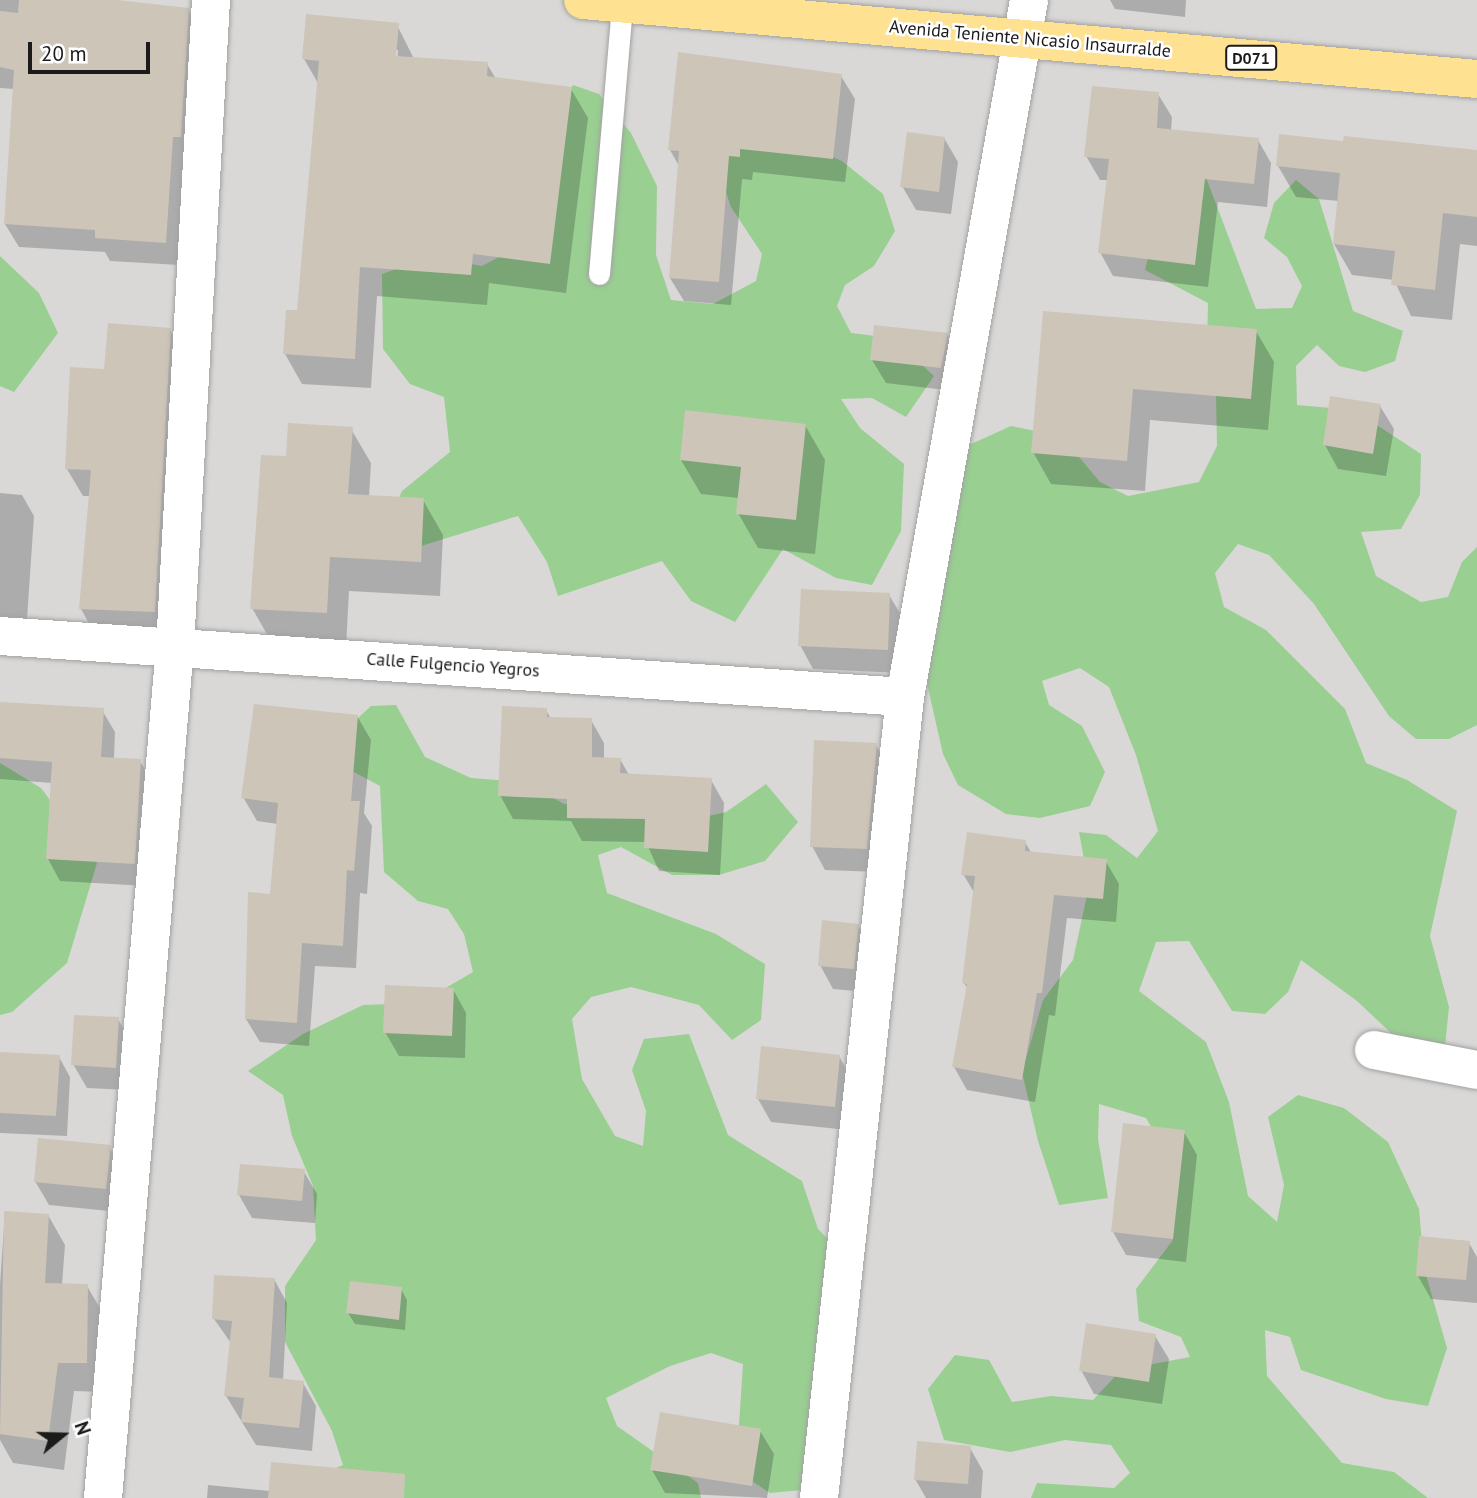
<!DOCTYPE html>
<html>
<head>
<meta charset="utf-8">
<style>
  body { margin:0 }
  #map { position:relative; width:1477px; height:1498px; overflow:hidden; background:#edebdf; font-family:"PT Sans",sans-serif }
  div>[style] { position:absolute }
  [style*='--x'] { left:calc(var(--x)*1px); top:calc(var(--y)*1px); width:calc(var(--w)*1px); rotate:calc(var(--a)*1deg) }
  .residential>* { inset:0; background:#d9d8d7 }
  .forest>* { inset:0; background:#99cf91 }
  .shadow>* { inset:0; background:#0003 }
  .building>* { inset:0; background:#cdc5b8 }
  .roads { filter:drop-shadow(0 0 2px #a2a2a2) drop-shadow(0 0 2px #a2a2a2) }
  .lane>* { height:21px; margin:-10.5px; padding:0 10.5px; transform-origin:10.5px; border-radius:10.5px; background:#fff }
  .street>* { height:38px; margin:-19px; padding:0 19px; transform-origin:19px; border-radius:19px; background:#fff }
  .primary>* { height:38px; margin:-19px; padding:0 19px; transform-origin:19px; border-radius:19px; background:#ffe192 }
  span { translate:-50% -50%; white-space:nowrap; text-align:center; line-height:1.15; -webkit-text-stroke:5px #fff; paint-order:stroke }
  .shield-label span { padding:2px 5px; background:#fff; border:2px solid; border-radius:5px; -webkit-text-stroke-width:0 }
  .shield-label { font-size:16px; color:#1b1b1b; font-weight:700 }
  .street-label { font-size:18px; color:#1b1b1b }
  .north { position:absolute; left:28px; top:1400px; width:70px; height:70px; -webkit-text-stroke:5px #fff; paint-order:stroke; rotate:71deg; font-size:19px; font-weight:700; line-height:28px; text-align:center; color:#1b1b1b }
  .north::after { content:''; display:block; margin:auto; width:24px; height:32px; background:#1b1b1b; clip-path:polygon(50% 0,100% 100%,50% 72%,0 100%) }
  .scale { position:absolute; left:28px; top:42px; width:122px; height:32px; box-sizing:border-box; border:4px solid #1b1b1b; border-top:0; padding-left:9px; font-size:21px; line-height:24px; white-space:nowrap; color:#1b1b1b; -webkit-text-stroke:5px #fff; paint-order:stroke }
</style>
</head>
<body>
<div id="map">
  <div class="residential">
    <div style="clip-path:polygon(0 0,1477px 0,1477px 1498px,0 1498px)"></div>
  </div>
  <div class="forest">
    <div style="clip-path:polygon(573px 85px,599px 94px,631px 133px,657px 186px,656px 255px,671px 300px,713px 304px,756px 281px,762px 254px,731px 207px,714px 157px,761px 125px,842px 161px,883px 194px,895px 231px,874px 266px,845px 285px,837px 306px,851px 333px,892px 338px,934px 376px,906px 417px,872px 398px,841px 399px,860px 428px,904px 464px,901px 531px,872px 585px,836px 578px,783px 549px,735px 622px,691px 601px,662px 561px,558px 596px,547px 562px,518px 516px,408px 550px,383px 533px,402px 491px,450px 452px,444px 397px,410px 384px,383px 349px,382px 274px,430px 257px,482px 266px,510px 251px,551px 120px)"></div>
    <div style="clip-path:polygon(1205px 175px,1256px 309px,1292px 308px,1302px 286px,1287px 257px,1264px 238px,1274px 203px,1296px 180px,1319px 199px,1353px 311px,1403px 331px,1395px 361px,1365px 372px,1339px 366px,1317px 345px,1296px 366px,1297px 405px,1354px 410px,1421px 454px,1420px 495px,1401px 529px,1361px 532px,1376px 576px,1421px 602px,1448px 597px,1462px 562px,1477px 547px,1477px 725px,1449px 739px,1416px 739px,1389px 716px,1314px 604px,1269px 555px,1238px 544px,1215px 573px,1224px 607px,1266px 630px,1345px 709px,1366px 763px,1407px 780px,1457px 811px,1430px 936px,1449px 1007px,1442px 1076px,1398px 1069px,1391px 1033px,1357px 1001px,1301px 960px,1288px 992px,1265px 1014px,1232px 1011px,1189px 941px,1156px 942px,1139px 991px,1206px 1042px,1229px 1102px,1248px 1196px,1277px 1222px,1284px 1185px,1268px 1117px,1298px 1095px,1344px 1108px,1388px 1142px,1419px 1209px,1424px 1268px,1447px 1348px,1428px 1406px,1386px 1399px,1301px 1370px,1290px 1337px,1265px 1330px,1267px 1376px,1342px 1463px,1394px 1472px,1428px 1498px,1031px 1498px,1037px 1483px,1114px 1488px,1130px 1473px,1111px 1445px,1065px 1440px,1010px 1452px,944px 1440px,928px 1389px,955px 1355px,989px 1360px,1012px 1402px,1051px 1396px,1093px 1400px,1121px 1370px,1190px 1357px,1181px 1337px,1139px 1321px,1136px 1289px,1173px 1240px,1173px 1165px,1146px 1118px,1099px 1104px,1098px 1139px,1108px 1198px,1059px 1205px,1038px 1141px,1022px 1072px,1043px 1000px,1073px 960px,1089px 886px,1079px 832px,1106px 835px,1137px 858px,1158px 831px,1136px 755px,1109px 687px,1080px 668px,1042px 681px,1049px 705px,1082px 726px,1105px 772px,1090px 806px,1040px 818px,1006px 814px,958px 785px,943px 754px,923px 666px,938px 629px,940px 560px,960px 449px,1011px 426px,1035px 431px,1073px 450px,1100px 482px,1128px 496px,1199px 482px,1217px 446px,1216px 396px,1207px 346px,1208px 303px,1145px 270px,1165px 190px)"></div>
    <div style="clip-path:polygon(0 256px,39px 293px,58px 333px,14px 392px,0 386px)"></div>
    <div style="clip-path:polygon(396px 705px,425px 757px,471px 778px,525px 782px,564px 804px,608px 802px,687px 821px,726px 812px,766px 784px,798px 822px,765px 861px,719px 875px,672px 875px,621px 847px,598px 855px,607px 893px,716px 934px,765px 964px,761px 1020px,732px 1040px,699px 1005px,631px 987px,591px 997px,572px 1019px,582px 1079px,615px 1136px,643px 1146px,646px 1111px,632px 1070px,644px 1039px,689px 1034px,728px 1135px,802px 1181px,818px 1229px,850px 1262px,812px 1489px,770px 1493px,736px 1471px,743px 1364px,711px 1353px,670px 1366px,606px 1398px,617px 1426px,698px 1483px,701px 1498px,283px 1498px,301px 1483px,343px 1465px,332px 1431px,285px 1342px,285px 1286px,316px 1240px,313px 1186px,292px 1136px,283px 1095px,248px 1071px,303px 1034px,363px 1005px,420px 1003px,473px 972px,464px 934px,448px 909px,418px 901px,384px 872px,380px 786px,339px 764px,344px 731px,371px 706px)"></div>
    <div style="clip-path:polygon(0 763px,41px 788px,97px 863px,67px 963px,12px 1012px,0 1015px)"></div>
  </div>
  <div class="shadow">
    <div style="clip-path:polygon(0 0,99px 0,188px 9px,201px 32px,179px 265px,110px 261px,105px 252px,19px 247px,5px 224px,14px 89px,0 88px)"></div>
    <div style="clip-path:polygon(1110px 0,1186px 0,1185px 17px,1115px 9px)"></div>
    <div style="clip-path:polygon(evenodd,397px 25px,414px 59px,487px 64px,496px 79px,571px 89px,588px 118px,566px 293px,489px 283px,487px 305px,377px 296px,371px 388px,302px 384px,285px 354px,298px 312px,319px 85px,304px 59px,397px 25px,394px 50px,398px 50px,397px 65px,394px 50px)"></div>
    <div style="clip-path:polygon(841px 76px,855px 99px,845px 182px,753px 172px,752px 180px,742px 179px,731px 305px,684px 301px,670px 278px,679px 166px,670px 150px)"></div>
    <div style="clip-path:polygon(1158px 94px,1172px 117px,1171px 131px,1258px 140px,1271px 163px,1267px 207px,1218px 202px,1208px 287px,1113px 276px,1100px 252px,1108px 180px,1100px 180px,1086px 156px)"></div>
    <div style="clip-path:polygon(944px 138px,958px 162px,951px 214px,916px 210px,902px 186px)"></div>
    <div style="clip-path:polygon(1477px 153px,1477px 246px,1460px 244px,1452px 320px,1411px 316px,1394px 280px,1352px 275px,1334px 244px,1339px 201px,1296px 197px,1278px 166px)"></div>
    <div style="clip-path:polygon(1045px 313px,1256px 331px,1274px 362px,1268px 430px,1150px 420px,1145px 491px,1051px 484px,1033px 452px)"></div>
    <div style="clip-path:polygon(170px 330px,186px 357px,170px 638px,96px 636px,81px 609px,91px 496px,83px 496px,67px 469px,106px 371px)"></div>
    <div style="clip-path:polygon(947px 334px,960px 358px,954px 391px,886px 383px,872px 360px)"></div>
    <div style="clip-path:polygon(1380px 406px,1394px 429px,1386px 476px,1338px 469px,1325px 445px)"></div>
    <div style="clip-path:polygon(805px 425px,825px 460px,815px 554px,758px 548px,738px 513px,739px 498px,701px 494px,681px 460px)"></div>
    <div style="clip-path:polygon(351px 429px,371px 463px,369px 497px,423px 500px,443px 535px,440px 596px,349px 591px,346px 647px,272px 643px,252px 608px,288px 458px)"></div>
    <div style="clip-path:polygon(0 493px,22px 495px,34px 516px,27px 619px,0 617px)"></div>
    <div style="clip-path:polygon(889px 595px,903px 618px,901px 673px,813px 669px,800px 645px)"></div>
    <div style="clip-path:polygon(0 703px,102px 710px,115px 732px,114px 759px,140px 761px,153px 783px,146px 886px,60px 881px,48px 859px,52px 783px,0 779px)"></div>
    <div style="clip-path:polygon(546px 710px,551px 719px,591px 720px,604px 743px,604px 759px,620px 759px,629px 775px,711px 780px,724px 803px,720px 875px,659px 871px,646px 842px,582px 841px,571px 821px,513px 819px,500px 795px)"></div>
    <div style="clip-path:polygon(357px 716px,371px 740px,364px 813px,372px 826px,367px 894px,360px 893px,356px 968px,315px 966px,309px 1046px,260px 1042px,246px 1019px,272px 896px,278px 824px,257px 821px,243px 797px)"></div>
    <div style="clip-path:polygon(876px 745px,889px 768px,879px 872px,825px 870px,812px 846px)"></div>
    <div style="clip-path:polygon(1025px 842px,1032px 854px,1105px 860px,1119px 884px,1116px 922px,1067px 918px,1055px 1016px,1049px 1015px,1035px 1102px,967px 1090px,954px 1067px,968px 989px,964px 983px,975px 894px,963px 874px)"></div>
    <div style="clip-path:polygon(858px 925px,871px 949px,866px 992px,833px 989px,820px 965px)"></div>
    <div style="clip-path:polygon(453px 989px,466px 1013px,465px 1058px,399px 1056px,385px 1032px)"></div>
    <div style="clip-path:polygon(118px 1019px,131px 1042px,128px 1090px,87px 1088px,73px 1064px)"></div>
    <div style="clip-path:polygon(0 1053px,59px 1057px,70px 1077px,67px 1136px,0 1133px)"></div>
    <div style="clip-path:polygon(839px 1056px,852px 1080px,848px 1130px,771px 1122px,758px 1099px)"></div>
    <div style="clip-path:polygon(1184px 1132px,1197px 1155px,1186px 1262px,1126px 1255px,1113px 1232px)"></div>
    <div style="clip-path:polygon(109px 1147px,123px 1170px,119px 1212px,49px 1205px,35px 1181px)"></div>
    <div style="clip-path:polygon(303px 1170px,317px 1194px,315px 1223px,252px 1218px,239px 1195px)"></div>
    <div style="clip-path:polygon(5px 1213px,48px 1215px,65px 1245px,62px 1285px,87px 1286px,104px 1315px,103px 1392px,74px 1391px,64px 1470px,13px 1463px,0 1440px,0 1284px)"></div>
    <div style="clip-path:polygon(1469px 1243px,1477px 1257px,1477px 1303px,1431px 1299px,1418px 1276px)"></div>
    <div style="clip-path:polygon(274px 1279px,287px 1303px,283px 1381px,303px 1383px,316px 1406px,312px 1451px,256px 1445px,226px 1396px,231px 1343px,214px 1319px)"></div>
    <div style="clip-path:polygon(401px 1289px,407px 1300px,405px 1330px,355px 1324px,348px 1313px)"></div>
    <div style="clip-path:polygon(1155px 1336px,1169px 1359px,1162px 1404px,1094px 1394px,1081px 1370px)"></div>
    <div style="clip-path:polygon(760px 1431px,774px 1454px,767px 1498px,665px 1493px,652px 1470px)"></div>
    <div style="clip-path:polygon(970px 1448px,983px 1471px,981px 1498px,926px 1498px,915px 1479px)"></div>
    <div style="clip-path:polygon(208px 1485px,270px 1491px,362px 1498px,207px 1498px)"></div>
  </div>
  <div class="building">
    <div style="clip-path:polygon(19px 0,117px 0,189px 8px,181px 137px,173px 137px,166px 243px,95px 238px,95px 230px,4px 224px,14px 70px,0 67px,0 11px,18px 13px)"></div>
    <div style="clip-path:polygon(306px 14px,399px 23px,396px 56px,488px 62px,487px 76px,572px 87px,550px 264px,473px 254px,471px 275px,360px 267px,355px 359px,283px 354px,286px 310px,297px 310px,319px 61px,302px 59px)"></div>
    <div style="clip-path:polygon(678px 52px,842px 74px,833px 159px,740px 149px,740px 157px,729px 156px,719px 282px,669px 278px,679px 151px,668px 150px)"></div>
    <div style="clip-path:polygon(1092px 86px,1159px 92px,1157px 128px,1259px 138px,1254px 184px,1205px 179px,1195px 265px,1098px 253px,1109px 159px,1084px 157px)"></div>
    <div style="clip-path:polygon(907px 132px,945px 137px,939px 192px,900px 187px)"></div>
    <div style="clip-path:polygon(1279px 134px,1343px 141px,1344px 136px,1477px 150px,1477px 217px,1443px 213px,1435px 290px,1391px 285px,1395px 251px,1333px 244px,1340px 173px,1276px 166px)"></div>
    <div style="clip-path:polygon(1043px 311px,1257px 329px,1251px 399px,1133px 389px,1127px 461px,1031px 453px)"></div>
    <div style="clip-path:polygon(108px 323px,171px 328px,155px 612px,79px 609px,91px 470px,65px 469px,70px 367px,104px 369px)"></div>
    <div style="clip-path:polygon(874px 325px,948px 333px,941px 368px,870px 360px)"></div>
    <div style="clip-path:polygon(1330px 396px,1381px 404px,1373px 454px,1323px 445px)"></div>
    <div style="clip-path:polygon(685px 410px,806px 424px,796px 520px,736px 514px,741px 467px,680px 460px)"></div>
    <div style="clip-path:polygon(288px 423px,353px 427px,348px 494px,424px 498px,421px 562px,330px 557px,327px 613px,250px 609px,261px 455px,286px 456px)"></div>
    <div style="clip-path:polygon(801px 589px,890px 593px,888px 650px,798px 646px)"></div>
    <div style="clip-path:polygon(0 702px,104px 708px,101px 757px,141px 759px,135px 864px,46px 859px,52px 762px,0 758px)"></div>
    <div style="clip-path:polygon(254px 704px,358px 715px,351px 801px,360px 801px,354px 871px,347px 870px,343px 946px,302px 943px,297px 1023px,245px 1019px,248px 892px,270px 894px,278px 803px,241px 798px)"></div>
    <div style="clip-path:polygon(502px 706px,547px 708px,547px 717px,592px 718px,592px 757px,621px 758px,620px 773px,712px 778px,708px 852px,644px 848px,645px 819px,567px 818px,567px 799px,498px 796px)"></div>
    <div style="clip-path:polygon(814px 740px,877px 743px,867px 849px,810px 847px)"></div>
    <div style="clip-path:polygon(967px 832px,1026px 840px,1025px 851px,1107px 859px,1103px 899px,1054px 895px,1042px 993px,1037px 993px,1022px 1080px,952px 1067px,967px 984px,962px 983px,975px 876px,961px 875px)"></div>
    <div style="clip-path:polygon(822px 920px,859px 924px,854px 969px,818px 966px)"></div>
    <div style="clip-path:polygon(385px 985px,454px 988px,452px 1036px,383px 1033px)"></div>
    <div style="clip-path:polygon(74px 1015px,119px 1017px,116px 1068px,71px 1065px)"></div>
    <div style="clip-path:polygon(761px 1046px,840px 1055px,835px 1107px,756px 1099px)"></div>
    <div style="clip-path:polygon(0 1052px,60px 1055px,56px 1116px,0 1113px)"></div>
    <div style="clip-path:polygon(1123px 1123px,1185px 1130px,1173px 1239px,1111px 1232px)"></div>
    <div style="clip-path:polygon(38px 1138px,111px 1145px,106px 1189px,34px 1182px)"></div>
    <div style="clip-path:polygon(240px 1164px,305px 1169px,302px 1201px,237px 1195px)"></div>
    <div style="clip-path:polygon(4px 1211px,49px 1214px,45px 1283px,88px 1284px,87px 1363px,58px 1363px,48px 1441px,0 1434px)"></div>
    <div style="clip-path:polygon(1419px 1236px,1470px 1241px,1466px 1280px,1416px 1276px)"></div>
    <div style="clip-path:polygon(214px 1275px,275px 1278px,269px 1377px,304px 1381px,299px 1428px,241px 1422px,244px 1398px,224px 1396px,232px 1321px,212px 1319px)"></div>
    <div style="clip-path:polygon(350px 1281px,402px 1287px,399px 1320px,346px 1313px)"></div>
    <div style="clip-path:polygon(1086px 1323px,1156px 1334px,1149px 1382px,1079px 1371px)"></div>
    <div style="clip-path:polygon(660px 1412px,761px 1429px,752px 1486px,650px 1470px)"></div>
    <div style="clip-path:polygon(917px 1441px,971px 1446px,968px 1484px,914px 1480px)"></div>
    <div style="clip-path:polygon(271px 1462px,405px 1474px,404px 1498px,268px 1498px)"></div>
  </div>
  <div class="roads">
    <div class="lane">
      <div style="--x:599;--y:274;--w:271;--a:-85.1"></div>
    </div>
    <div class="street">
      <div style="--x:0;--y:636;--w:907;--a:3.86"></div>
      <div style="--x:1374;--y:1050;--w:105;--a:11"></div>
      <div style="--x:103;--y:1498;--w:855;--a:-85.17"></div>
      <div style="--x:175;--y:646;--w:647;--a:-86.81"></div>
      <div style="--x:819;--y:1498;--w:806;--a:-83.87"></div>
      <div style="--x:905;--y:697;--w:708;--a:-79.91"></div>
    </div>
    <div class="primary">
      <div style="--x:583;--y:0;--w:897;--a:5.05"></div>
    </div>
  </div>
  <div class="shield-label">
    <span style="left:1251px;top:58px">D071</span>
  </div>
  <div class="street-label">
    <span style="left:1030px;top:39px;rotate:5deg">Avenida Teniente Nicasio Insaurralde</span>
    <span style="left:453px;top:665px;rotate:4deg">Calle Fulgencio Yegros</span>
  </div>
  <div class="north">N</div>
  <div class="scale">20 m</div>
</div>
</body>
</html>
